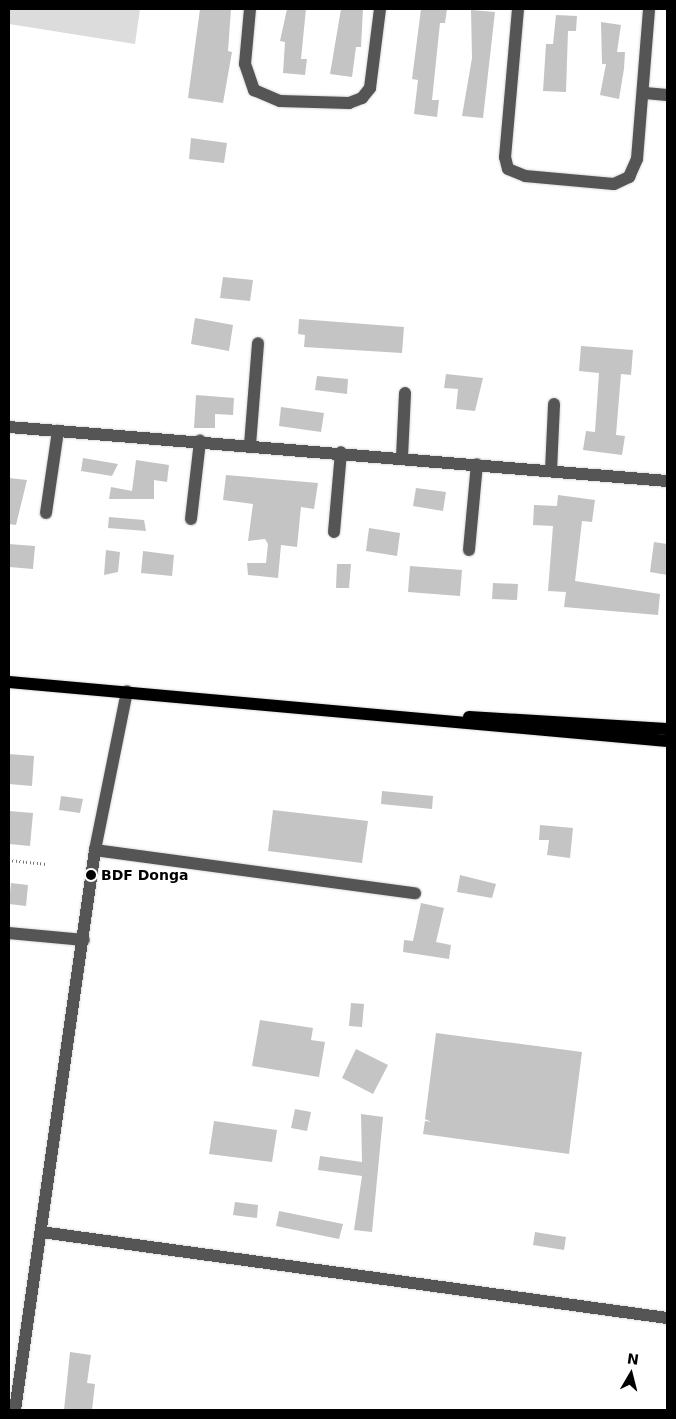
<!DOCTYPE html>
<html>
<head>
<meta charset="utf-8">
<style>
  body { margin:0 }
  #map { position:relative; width:676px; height:1419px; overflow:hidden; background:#fff; font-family:"DejaVu Sans",sans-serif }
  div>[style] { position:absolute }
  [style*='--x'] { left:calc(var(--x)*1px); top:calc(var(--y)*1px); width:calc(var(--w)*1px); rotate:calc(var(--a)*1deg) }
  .green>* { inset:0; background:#dcdcdc }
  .building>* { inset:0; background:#c4c4c4 }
  .path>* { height:2.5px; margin-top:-1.25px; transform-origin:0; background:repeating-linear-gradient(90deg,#777 0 1px,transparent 0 3.5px) }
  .roads { filter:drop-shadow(0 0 1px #dbdbdb) drop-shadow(0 0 1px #dbdbdb) }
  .minor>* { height:12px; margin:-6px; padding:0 6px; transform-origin:6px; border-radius:6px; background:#555 }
  .major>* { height:12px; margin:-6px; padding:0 6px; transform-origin:6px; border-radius:6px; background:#000 }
  .dots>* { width:14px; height:14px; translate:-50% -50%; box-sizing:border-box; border:2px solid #fff; border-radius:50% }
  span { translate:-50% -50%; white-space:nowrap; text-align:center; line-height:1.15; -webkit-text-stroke:5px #fff; paint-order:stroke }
  .poi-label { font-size:14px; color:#000; font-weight:700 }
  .left { translate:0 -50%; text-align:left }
  .frame { position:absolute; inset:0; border:10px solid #000; pointer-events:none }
  .north { position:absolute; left:606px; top:1349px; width:50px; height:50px; -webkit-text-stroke:4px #fff; paint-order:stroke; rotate:8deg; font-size:14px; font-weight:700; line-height:20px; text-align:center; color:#000 }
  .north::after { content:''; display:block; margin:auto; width:18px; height:22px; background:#000; clip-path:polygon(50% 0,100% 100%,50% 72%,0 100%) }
</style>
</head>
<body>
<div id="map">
  <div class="green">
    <div style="clip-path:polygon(9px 9px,140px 9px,135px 44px,9px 24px)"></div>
  </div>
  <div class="building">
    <div style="clip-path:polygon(200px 9px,231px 9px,228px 51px,232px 52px,223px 103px,188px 98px)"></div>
    <div style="clip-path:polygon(287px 9px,306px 9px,301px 59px,307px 59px,305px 75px,283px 73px,285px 42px,280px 41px)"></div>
    <div style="clip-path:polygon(341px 9px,363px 9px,361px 47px,356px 47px,352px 77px,330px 74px)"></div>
    <div style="clip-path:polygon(421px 9px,447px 9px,445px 23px,440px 23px,432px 100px,439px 100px,437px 117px,414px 114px,418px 80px,412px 79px)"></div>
    <div style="clip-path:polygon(471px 10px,495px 12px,483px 118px,462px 116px,472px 58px)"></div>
    <div style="clip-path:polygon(556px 15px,577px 16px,576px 31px,568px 31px,566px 92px,543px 91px,546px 44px,553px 44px)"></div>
    <div style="clip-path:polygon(601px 22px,621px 25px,617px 52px,625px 52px,624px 69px,619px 99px,600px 95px,606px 64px,602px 64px)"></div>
    <div style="clip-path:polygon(191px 138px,227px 143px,224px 163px,189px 159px)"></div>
    <div style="clip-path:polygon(223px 277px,253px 280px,250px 301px,220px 298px)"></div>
    <div style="clip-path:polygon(195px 318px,233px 325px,229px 351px,191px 344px)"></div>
    <div style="clip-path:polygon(299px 319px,404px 327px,402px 353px,304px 347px,305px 335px,298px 334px)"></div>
    <div style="clip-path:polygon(581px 346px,633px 350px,631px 375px,621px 374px,616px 435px,625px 436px,622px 455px,583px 450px,586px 431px,595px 432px,599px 373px,579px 371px)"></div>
    <div style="clip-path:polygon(446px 374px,483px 378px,475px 411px,456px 409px,458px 389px,444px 388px)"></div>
    <div style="clip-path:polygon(317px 376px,348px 379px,347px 394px,315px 390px)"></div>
    <div style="clip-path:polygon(196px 395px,234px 398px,233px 415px,215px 414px,215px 428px,194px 428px)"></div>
    <div style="clip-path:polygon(281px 407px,324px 413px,321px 432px,279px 426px)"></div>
    <div style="clip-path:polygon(83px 458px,118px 464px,112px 476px,81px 471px)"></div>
    <div style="clip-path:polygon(136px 460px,169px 465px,167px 482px,154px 480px,154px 499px,109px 499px,111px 487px,132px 491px)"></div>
    <div style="clip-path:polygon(226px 475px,318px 483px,314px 509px,301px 507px,297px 547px,281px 545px,278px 578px,248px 575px,247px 563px,266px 563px,268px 544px,265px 539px,248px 541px,253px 504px,223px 500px)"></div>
    <div style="clip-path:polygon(9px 478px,27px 480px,16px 525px,9px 524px)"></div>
    <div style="clip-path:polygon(416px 488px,446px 492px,443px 511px,413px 506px)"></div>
    <div style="clip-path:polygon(558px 495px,595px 500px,592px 522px,582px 521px,575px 581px,660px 594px,658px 615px,564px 607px,566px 592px,548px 591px,553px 526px,533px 525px,534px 505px,557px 506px)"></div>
    <div style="clip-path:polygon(109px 517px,144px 520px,146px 531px,108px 528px)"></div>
    <div style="clip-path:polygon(369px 528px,400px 533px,397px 556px,366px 551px)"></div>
    <div style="clip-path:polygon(654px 542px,667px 544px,667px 575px,650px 572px)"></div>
    <div style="clip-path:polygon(9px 544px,35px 546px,33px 569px,9px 567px)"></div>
    <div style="clip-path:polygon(106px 550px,120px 552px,118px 572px,104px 575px)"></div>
    <div style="clip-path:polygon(143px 551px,174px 555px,172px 576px,141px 573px)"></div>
    <div style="clip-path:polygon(337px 564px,351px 564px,349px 588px,336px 588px)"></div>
    <div style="clip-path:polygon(410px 566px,462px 570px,460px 596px,408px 592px)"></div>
    <div style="clip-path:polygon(493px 583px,518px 584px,517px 600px,492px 599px)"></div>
    <div style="clip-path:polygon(9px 754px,34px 756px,32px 786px,9px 784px)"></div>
    <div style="clip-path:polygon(382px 791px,433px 796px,432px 809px,381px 804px)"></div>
    <div style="clip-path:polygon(61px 796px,83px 799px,80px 813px,59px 810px)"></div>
    <div style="clip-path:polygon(273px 810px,368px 821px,362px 863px,268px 851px)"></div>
    <div style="clip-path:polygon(9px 811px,33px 813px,30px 846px,9px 844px)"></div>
    <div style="clip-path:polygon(540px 825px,573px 828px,570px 858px,547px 855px,549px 840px,539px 840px)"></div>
    <div style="clip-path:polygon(460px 875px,496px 884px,492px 898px,457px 892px)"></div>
    <div style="clip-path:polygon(11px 883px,28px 885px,26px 906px,9px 904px)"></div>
    <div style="clip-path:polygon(421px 903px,444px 908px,436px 942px,451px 945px,449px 959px,403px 952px,404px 940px,413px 941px)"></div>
    <div style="clip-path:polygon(351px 1003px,364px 1004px,362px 1027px,349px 1026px)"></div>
    <div style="clip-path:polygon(260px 1020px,313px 1028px,311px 1040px,325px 1042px,319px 1077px,252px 1066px)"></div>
    <div style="clip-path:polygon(436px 1033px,582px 1052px,569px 1154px,423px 1134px,425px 1121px,431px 1122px,425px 1119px)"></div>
    <div style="clip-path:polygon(356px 1049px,388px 1065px,373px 1094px,342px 1078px)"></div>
    <div style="clip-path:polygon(295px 1109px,311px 1112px,307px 1131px,291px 1128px)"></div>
    <div style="clip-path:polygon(361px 1114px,383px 1117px,372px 1232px,354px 1230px,362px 1176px,318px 1170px,320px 1156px,362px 1162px)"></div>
    <div style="clip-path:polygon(214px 1121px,277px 1130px,272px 1162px,209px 1154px)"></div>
    <div style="clip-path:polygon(235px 1202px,258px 1205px,257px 1218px,233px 1215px)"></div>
    <div style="clip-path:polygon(279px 1211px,343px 1224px,339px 1239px,276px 1226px)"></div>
    <div style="clip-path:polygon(535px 1232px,566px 1237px,564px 1250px,533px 1245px)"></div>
    <div style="clip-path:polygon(70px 1352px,91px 1355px,87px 1383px,95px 1384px,92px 1410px,64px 1410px)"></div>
  </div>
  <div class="path">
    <div style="--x:9;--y:860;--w:38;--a:6"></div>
  </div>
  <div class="roads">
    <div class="minor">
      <div style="--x:250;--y:9;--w:55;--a:95.2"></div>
      <div style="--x:245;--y:64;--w:28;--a:71"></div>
      <div style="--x:254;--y:90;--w:28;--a:23"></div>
      <div style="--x:280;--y:101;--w:69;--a:1.7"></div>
      <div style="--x:349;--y:103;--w:14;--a:-21"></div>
      <div style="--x:362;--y:98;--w:13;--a:-51"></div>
      <div style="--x:370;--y:88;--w:80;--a:-82.8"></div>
      <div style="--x:518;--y:9;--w:149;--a:95"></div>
      <div style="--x:505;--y:157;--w:12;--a:76"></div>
      <div style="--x:508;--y:169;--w:18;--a:22"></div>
      <div style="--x:525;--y:176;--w:89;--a:5.1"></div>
      <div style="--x:614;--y:184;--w:17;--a:-25"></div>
      <div style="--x:629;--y:177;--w:20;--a:-66"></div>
      <div style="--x:637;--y:159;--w:150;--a:-85.4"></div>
      <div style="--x:645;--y:93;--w:22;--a:5"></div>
      <div style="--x:9;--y:427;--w:660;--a:4.69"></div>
      <div style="--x:250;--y:445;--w:102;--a:-85.5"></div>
      <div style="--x:402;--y:457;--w:64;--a:-87.3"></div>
      <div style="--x:551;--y:471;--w:67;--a:-87.4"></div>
      <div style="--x:46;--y:513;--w:83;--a:-81.7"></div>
      <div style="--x:191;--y:519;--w:79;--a:-83.4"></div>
      <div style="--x:334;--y:532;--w:80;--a:-85"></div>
      <div style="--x:469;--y:550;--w:86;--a:-84.7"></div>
      <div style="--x:95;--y:850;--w:323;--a:7.7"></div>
      <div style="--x:9;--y:933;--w:75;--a:5.3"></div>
      <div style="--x:41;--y:1232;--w:632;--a:7.82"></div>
      <div style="--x:15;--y:1410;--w:566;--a:-81.87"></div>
      <div style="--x:95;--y:850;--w:162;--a:-78.6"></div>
    </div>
    <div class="major">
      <div style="--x:9;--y:682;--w:661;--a:5.12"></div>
      <div style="--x:469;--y:717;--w:198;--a:3.5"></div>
    </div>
  </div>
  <div class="dots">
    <div style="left:91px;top:875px;background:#000"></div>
  </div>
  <div class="poi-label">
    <span class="left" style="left:101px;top:875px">BDF Donga</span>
  </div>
  <div class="frame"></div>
  <div class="north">N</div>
</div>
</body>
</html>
